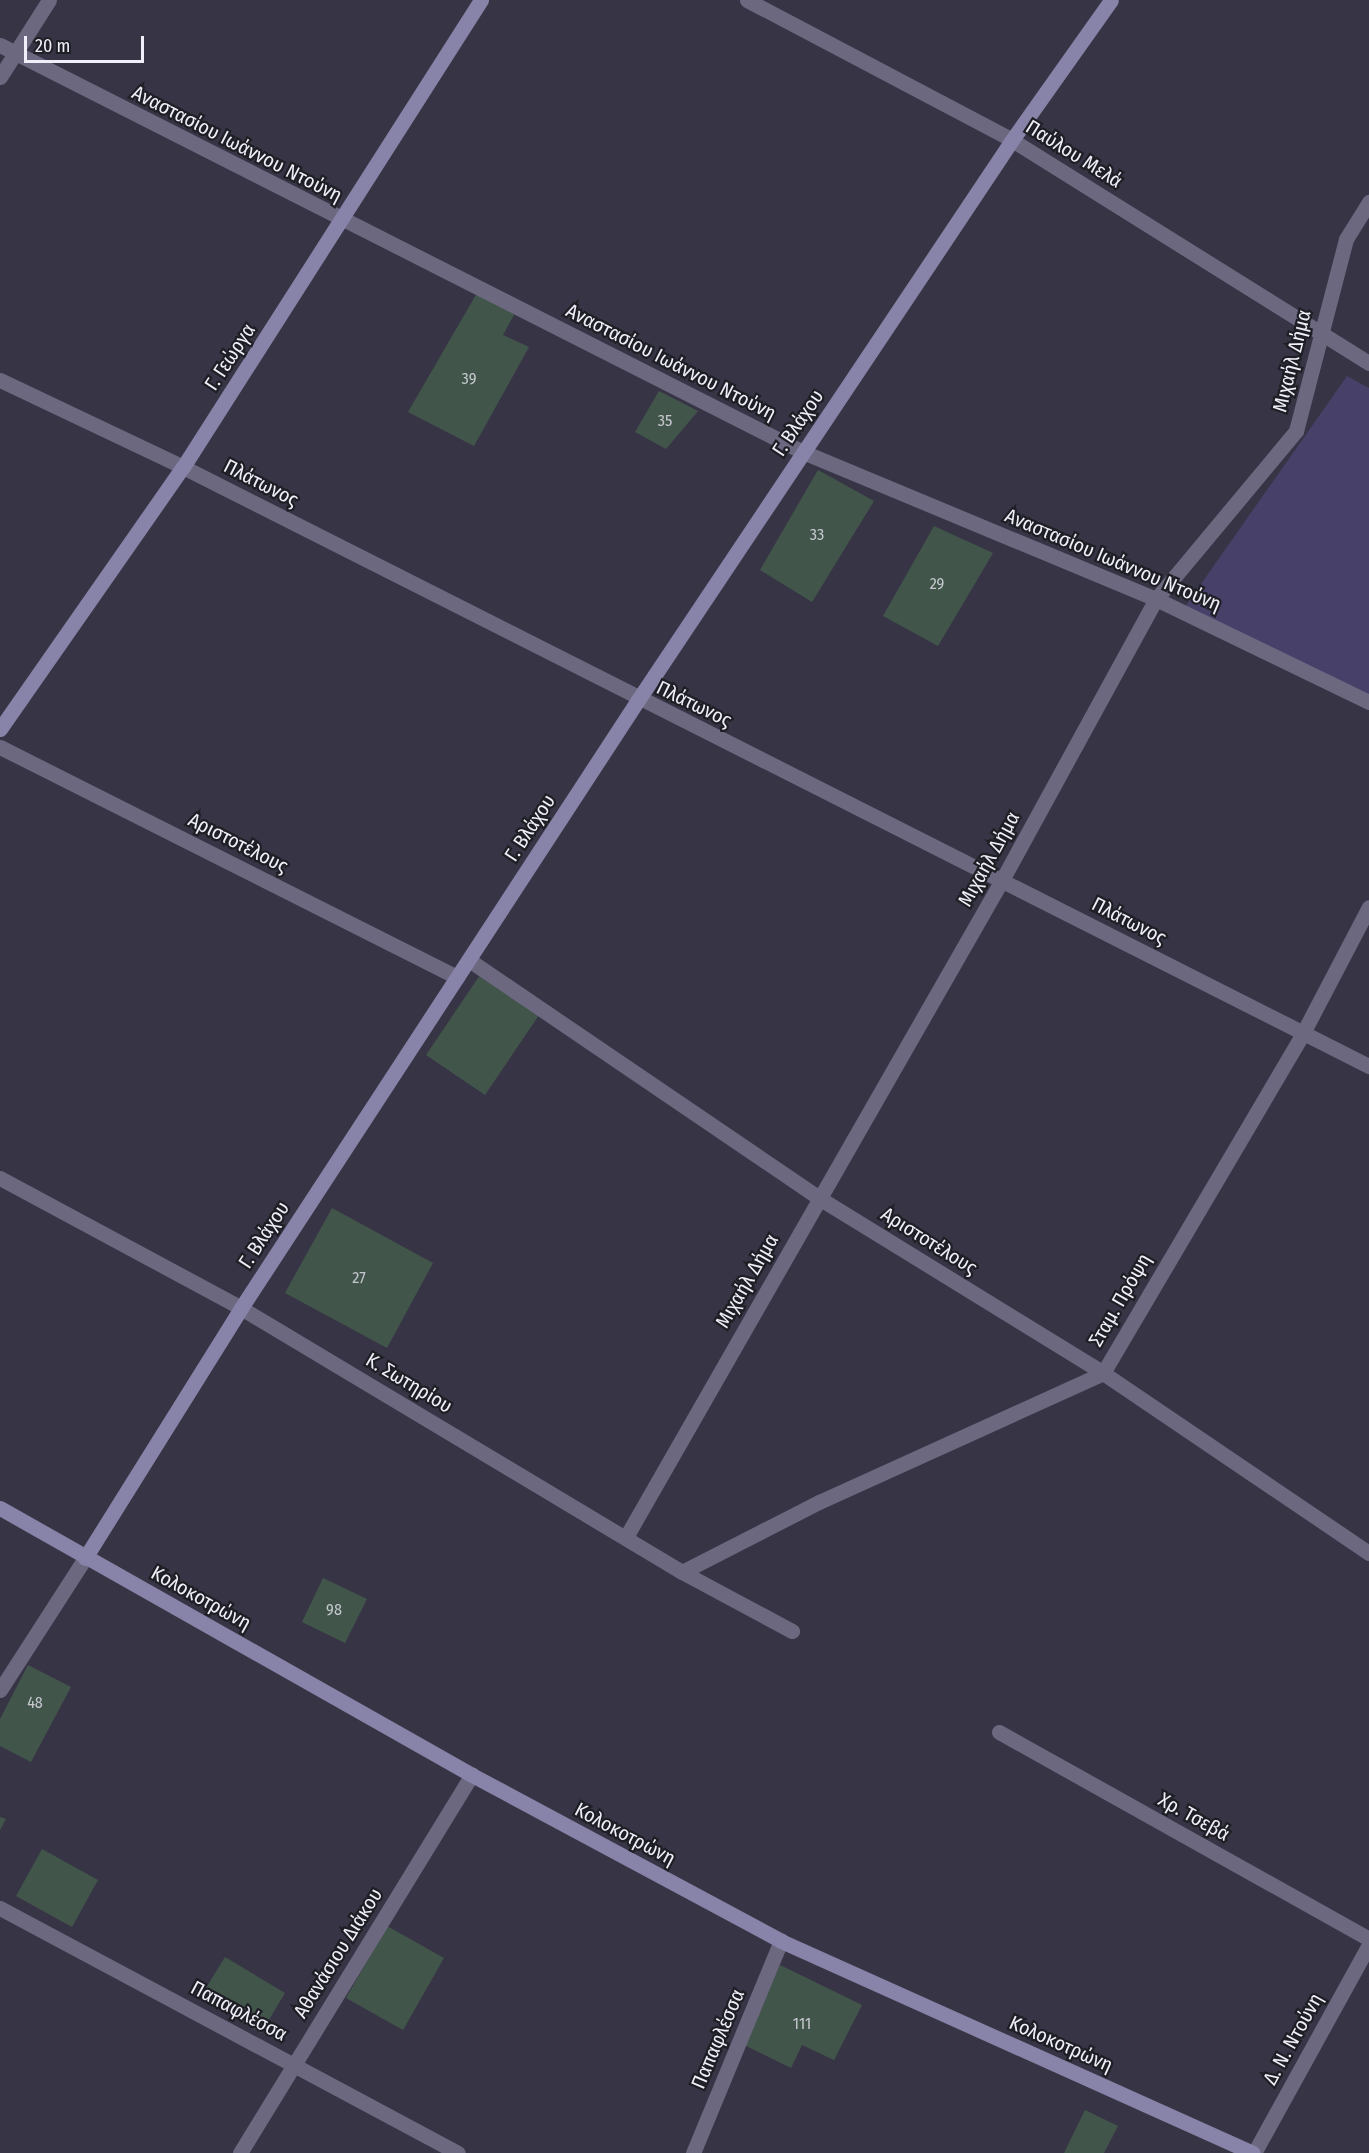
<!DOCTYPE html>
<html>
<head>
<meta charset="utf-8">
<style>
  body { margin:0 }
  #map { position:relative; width:1369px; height:2153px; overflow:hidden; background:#373545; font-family:"Fira Sans Condensed",sans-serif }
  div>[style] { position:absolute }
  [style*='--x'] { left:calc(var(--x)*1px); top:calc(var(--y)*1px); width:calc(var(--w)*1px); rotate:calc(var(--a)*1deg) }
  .green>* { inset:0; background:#474069 }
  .building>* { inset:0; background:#42554b }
  .street>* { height:15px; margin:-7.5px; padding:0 7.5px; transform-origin:7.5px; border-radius:7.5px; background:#6b6880 }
  .secondary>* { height:15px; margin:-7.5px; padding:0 7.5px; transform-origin:7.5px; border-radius:7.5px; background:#8883a8 }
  span { translate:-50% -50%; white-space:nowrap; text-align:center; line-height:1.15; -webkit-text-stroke:4.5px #1e1e25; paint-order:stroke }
  .number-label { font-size:16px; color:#c4c8ce }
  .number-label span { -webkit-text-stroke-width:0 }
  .street-label { font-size:20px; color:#efeef9 }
  .scale { position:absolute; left:24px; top:36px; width:120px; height:27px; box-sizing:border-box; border:3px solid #efeef9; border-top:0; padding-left:8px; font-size:18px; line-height:21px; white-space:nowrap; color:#efeef9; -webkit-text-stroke:4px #1e1e25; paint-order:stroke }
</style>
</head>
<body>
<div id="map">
  <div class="green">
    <div style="clip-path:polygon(1347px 376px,1369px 388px,1369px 702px,1182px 611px)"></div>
  </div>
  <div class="building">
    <div style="clip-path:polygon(477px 293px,515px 313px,503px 335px,529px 347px,474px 446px,408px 412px)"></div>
    <div style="clip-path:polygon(659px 391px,698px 411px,666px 449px,635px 432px)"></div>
    <div style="clip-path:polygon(818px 470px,874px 501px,812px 602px,760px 570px)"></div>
    <div style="clip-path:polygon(934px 526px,993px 553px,938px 646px,883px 616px)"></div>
    <div style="clip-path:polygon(480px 975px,539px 1015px,485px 1095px,426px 1055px)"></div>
    <div style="clip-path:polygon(332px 1208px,433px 1263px,387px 1348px,285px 1293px)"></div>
    <div style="clip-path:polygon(323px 1578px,367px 1599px,345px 1643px,302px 1622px)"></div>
    <div style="clip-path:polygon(28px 1665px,71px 1687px,31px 1762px,0 1746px,0 1719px)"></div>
    <div style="clip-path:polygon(0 1817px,6px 1819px,0 1830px)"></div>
    <div style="clip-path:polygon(42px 1849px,98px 1880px,72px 1927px,16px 1896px)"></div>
    <div style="clip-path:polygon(387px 1926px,444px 1958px,403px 2030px,346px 1998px)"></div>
    <div style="clip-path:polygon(225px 1957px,285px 1993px,261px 2033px,201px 1996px)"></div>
    <div style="clip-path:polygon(780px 1965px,862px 2005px,834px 2060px,802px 2045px,791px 2068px,742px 2044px)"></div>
    <div style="clip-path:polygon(1085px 2110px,1118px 2126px,1104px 2153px,1064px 2153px)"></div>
  </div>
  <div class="street">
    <div style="--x:747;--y:0;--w:300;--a:27.8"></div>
    <div style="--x:1012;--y:140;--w:421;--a:32"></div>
    <div style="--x:0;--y:45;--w:900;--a:26.88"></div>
    <div style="--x:803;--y:452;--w:382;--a:22.6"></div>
    <div style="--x:1156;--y:599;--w:237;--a:25.8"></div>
    <div style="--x:0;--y:77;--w:91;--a:-57.5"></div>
    <div style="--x:0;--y:380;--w:203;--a:25.4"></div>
    <div style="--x:183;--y:467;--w:1329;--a:26.8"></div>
    <div style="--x:0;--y:747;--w:512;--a:26.72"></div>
    <div style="--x:469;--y:960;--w:423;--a:34.2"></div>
    <div style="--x:819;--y:1198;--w:334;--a:31.6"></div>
    <div style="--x:1103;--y:1373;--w:321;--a:34.1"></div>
    <div style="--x:0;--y:1178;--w:274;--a:28.3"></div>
    <div style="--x:241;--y:1308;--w:514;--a:30.91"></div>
    <div style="--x:682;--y:1572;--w:125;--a:28.2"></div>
    <div style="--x:626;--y:1537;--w:757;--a:-60.22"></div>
    <div style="--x:1002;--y:880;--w:320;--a:-61.3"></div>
    <div style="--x:1156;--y:599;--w:219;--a:-50.2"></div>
    <div style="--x:1296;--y:431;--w:198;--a:-75.4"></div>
    <div style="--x:1346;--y:239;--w:44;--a:-58.1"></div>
    <div style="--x:682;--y:1572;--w:154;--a:-27.1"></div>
    <div style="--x:819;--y:1502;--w:312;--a:-24.4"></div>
    <div style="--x:1103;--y:1373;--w:394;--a:-59.5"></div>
    <div style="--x:1303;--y:1033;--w:142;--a:-62.4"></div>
    <div style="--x:0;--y:1690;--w:157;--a:-57.2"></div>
    <div style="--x:999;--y:1732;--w:424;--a:29.2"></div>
    <div style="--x:0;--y:1908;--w:519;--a:28.14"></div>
    <div style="--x:240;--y:2153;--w:444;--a:-58.5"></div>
    <div style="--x:693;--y:2153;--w:230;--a:-67.5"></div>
    <div style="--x:1254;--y:2153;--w:238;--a:-61.1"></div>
  </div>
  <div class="secondary">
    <div style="--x:0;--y:729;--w:320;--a:-55.1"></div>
    <div style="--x:183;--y:467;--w:554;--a:-57.46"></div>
    <div style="--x:0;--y:1508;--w:542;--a:29.5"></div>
    <div style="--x:472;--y:1775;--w:351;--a:28.2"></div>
    <div style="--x:781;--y:1941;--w:517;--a:24.19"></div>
    <div style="--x:85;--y:1558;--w:295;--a:-58"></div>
    <div style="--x:241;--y:1308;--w:726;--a:-56.86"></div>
    <div style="--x:638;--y:700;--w:673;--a:-56.26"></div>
    <div style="--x:1012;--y:140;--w:171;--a:-54.7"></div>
  </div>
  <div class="number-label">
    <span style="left:469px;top:379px">39</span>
    <span style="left:665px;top:421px">35</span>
    <span style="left:817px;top:535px">33</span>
    <span style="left:937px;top:584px">29</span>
    <span style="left:359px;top:1278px">27</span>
    <span style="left:334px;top:1610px">98</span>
    <span style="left:35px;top:1703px">48</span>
    <span style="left:802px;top:2024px">111</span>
  </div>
  <div class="street-label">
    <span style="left:237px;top:144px;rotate:27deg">Αναστασίου Ιωάννου Ντούνη</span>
    <span style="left:1074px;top:154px;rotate:32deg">Παύλου Μελά</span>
    <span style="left:230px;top:357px;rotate:-57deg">Γ. Γεώργα</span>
    <span style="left:1292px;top:361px;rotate:-76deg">Μιχαήλ Δήμα</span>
    <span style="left:671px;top:362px;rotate:27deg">Αναστασίου Ιωάννου Ντούνη</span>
    <span style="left:798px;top:423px;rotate:-56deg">Γ. Βλάχου</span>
    <span style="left:261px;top:483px;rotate:27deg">Πλάτωνος</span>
    <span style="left:1113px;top:560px;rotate:23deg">Αναστασίου Ιωάννου Ντούνη</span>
    <span style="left:694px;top:704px;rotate:26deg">Πλάτωνος</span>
    <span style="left:530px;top:828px;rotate:-57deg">Γ. Βλάχου</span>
    <span style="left:238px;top:843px;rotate:27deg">Αριστοτέλους</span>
    <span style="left:989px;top:859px;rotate:-61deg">Μιχαήλ Δήμα</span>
    <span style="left:1129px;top:921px;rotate:27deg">Πλάτωνος</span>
    <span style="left:264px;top:1235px;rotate:-57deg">Γ. Βλάχου</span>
    <span style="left:929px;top:1241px;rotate:32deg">Αριστοτέλους</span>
    <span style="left:747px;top:1281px;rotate:-60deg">Μιχαήλ Δήμα</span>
    <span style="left:1120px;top:1300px;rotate:-60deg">Σταμ. Πρόψη</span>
    <span style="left:409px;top:1383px;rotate:31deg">Κ. Σωτηρίου</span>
    <span style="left:201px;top:1598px;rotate:29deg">Κολοκοτρώνη</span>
    <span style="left:1194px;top:1817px;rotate:29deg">Χρ. Τσεβά</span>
    <span style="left:625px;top:1834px;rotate:28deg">Κολοκοτρώνη</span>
    <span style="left:338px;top:1953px;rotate:-58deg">Αθανάσιου Διάκου</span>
    <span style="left:239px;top:2011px;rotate:28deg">Παπαφλέσσα</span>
    <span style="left:718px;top:2039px;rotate:-67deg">Παπαφλέσσα</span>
    <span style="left:1293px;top:2039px;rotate:-61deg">Δ. Ν. Ντούνη</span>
    <span style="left:1061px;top:2044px;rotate:24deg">Κολοκοτρώνη</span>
  </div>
  <div class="scale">20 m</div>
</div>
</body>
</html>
